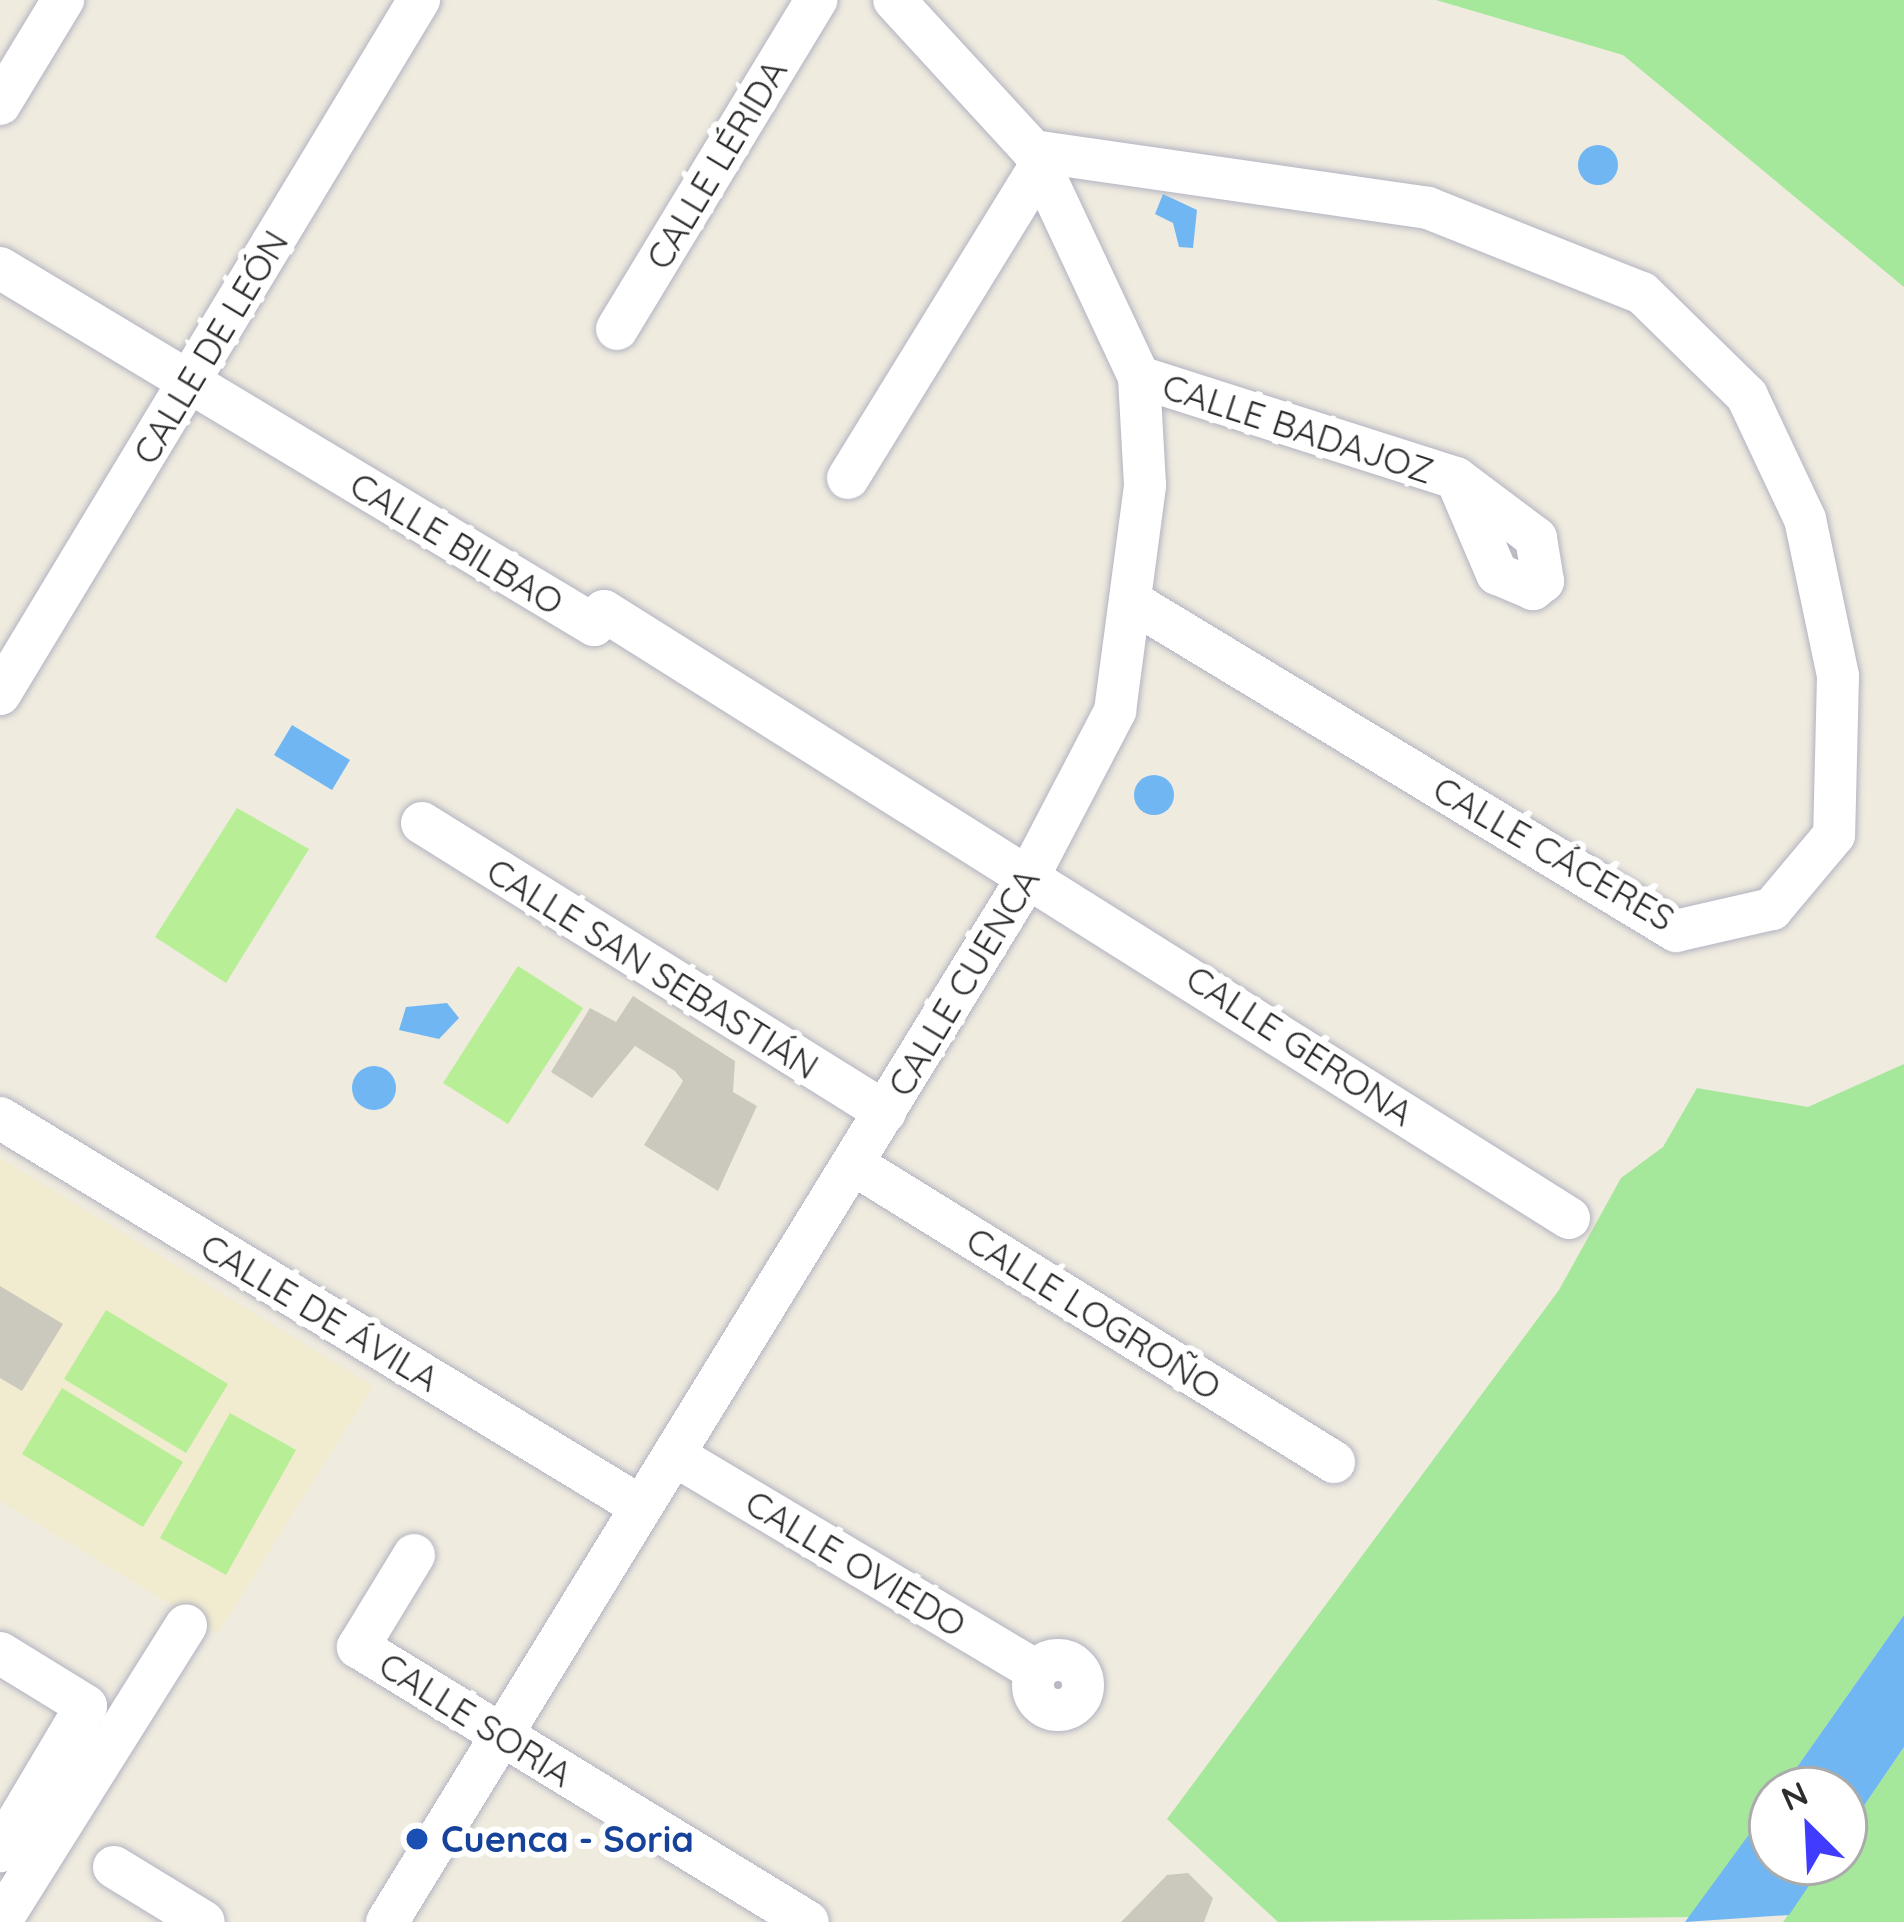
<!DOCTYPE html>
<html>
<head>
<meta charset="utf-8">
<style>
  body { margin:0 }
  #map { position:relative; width:1904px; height:1922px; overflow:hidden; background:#efebdf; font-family:Quicksand,sans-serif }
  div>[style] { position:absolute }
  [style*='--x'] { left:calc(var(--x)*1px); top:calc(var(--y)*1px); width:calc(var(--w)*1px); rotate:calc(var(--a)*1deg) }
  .education>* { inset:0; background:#f1eccf }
  .green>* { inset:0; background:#a5e79b }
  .pitch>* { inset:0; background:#b7ee96 }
  .water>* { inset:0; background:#70b6f3 }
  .round { border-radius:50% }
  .building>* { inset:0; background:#cbc9be }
  .roads { filter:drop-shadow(0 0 3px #b3b3c1) drop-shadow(0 0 3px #b3b3c1) }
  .minor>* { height:42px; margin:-21px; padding:0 21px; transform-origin:21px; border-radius:21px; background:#fff }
  .minor>.ring { margin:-21px; padding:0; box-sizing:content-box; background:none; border:42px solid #fff; border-radius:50% }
  .dots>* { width:33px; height:33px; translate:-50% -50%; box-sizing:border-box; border:6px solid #fff; border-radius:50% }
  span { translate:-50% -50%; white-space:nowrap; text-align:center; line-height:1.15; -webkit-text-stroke:12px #fff; paint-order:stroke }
  .street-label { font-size:36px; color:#2d2d2d }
  .transit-label { font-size:36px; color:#164399; font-weight:700 }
  .left { translate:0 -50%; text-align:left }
  .north { position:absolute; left:1748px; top:1766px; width:120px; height:120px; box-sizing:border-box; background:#fff; border:3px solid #ababab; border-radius:50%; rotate:336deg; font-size:33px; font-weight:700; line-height:48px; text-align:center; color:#2d2d2d }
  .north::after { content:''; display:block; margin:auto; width:42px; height:54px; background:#3f3cff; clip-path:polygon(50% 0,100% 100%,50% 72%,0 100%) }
</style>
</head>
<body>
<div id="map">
  <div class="education">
    <div style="clip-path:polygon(0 1158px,373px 1386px,218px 1633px,0 1501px)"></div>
  </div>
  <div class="green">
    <div style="clip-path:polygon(1436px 0,1904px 0,1904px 287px,1623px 55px)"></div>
    <div style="clip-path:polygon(1904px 1064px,1904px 1615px,1692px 1917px,1278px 1922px,1167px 1819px,1559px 1290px,1621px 1178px,1663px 1147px,1697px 1088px,1808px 1107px)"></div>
    <div style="clip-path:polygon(1904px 1747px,1904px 1922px,1783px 1922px,1825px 1862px,1844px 1862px,1844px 1835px)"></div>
  </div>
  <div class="pitch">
    <div style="clip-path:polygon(237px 808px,309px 849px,226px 983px,155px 937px)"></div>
    <div style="clip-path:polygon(518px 966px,583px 1008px,508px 1124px,443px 1083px)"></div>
    <div style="clip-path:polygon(106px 1310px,228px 1384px,186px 1453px,64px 1379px)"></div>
    <div style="clip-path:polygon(62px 1388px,183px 1462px,143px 1527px,22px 1454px)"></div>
    <div style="clip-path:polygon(230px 1413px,296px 1450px,226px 1575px,160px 1538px)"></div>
  </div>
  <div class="water">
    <div class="round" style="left:1578px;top:145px;width:40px;height:40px"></div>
    <div style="clip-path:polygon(1163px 194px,1197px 210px,1193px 248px,1179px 247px,1173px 223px,1155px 214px)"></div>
    <div style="clip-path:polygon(292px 725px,350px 760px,332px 790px,274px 755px)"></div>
    <div class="round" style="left:1134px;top:775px;width:40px;height:40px"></div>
    <div style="clip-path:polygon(447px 1003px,459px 1018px,439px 1039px,399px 1030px,406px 1007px)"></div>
    <div class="round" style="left:352px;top:1066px;width:44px;height:44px"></div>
    <div style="clip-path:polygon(1904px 1615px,1904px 1747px,1844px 1835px,1844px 1790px,1781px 1790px)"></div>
    <div style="clip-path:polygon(1772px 1803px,1772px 1862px,1825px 1862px,1789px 1915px,1685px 1922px)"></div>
  </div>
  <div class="building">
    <div style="clip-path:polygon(633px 996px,735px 1061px,733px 1092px,757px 1106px,718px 1191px,644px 1145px,683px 1081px,675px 1071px,635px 1046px,592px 1098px,551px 1072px,590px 1008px,616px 1022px)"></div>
    <div style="clip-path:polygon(0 1286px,63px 1324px,22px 1391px,0 1378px)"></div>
    <div style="clip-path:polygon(1188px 1873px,1213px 1898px,1204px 1922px,1121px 1922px,1167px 1875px)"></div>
  </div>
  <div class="roads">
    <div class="minor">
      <div style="--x:0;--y:104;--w:122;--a:-58.8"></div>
      <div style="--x:1033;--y:151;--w:399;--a:8.2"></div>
      <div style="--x:1428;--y:208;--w:230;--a:21.7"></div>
      <div style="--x:1642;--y:293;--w:147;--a:44.4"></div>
      <div style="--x:1747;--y:396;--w:136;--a:64.8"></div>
      <div style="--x:1805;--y:519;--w:160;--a:78.1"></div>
      <div style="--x:1838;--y:676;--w:159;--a:91.4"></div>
      <div style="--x:1834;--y:835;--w:97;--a:130"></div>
      <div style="--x:1772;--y:909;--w:98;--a:167.1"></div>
      <div style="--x:1676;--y:931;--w:634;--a:-148.82"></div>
      <div style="--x:0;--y:268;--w:693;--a:31.01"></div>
      <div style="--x:594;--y:625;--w:17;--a:-54"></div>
      <div style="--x:604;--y:611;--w:1140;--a:32.17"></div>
      <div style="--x:617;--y:329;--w:385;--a:-58.8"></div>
      <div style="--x:1139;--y:377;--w:333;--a:17.7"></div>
      <div style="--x:1456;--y:478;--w:100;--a:36.9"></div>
      <div style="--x:1536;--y:538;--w:44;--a:80.8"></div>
      <div style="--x:1543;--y:581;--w:13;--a:141"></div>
      <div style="--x:1533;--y:589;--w:39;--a:-157"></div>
      <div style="--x:1497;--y:574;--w:104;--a:-113.1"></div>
      <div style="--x:848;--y:478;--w:366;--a:-58.4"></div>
      <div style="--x:0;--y:694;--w:811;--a:-58.88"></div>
      <div style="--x:422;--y:823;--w:546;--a:31.97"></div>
      <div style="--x:0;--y:1118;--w:748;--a:31.23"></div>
      <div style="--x:853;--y:1164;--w:566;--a:31.78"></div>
      <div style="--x:674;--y:1455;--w:422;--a:30.8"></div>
      <div style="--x:414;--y:1555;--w:108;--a:121.3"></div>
      <div style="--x:358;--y:1647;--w:527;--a:31.43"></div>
      <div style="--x:0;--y:1653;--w:101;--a:31.6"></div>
      <div style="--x:86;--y:1706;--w:169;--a:120.7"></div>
      <div class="ring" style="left:1033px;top:1660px;width:8px;height:8px"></div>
      <div style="--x:114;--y:1867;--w:105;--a:31.4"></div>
      <div style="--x:0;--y:1922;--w:350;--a:-57.9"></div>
      <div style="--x:387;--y:1922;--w:1232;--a:-58.48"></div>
      <div style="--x:1031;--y:872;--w:182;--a:-62.4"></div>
      <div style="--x:1115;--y:711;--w:228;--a:-82.4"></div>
      <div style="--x:1145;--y:485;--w:108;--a:-93.2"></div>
      <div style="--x:1139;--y:377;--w:250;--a:-115.1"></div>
      <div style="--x:1033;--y:151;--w:205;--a:-132.6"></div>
    </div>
  </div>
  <div class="dots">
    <div style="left:417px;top:1839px;background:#1a4fb4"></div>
  </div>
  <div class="street-label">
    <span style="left:716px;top:164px;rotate:-59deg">CALLE LÉRIDA</span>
    <span style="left:210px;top:347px;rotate:-59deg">CALLE DE LEÓN</span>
    <span style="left:1298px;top:428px;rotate:18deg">CALLE BADAJOZ</span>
    <span style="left:457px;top:543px;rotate:31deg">CALLE BILBAO</span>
    <span style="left:1554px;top:853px;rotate:30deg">CALLE CÁCERES</span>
    <span style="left:653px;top:968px;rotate:32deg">CALLE SAN SEBASTIÁN</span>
    <span style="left:963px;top:982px;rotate:-59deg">CALLE CUENCA</span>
    <span style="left:1300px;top:1045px;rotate:33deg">CALLE GERONA</span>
    <span style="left:320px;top:1312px;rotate:31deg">CALLE DE ÁVILA</span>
    <span style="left:1094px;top:1313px;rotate:32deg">CALLE LOGROÑO</span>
    <span style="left:856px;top:1563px;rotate:31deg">CALLE OVIEDO</span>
    <span style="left:476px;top:1719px;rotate:32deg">CALLE SORIA</span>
  </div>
  <div class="transit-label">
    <span class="left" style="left:441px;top:1839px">Cuenca - Soria</span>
  </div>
  <div class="north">N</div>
</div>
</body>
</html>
